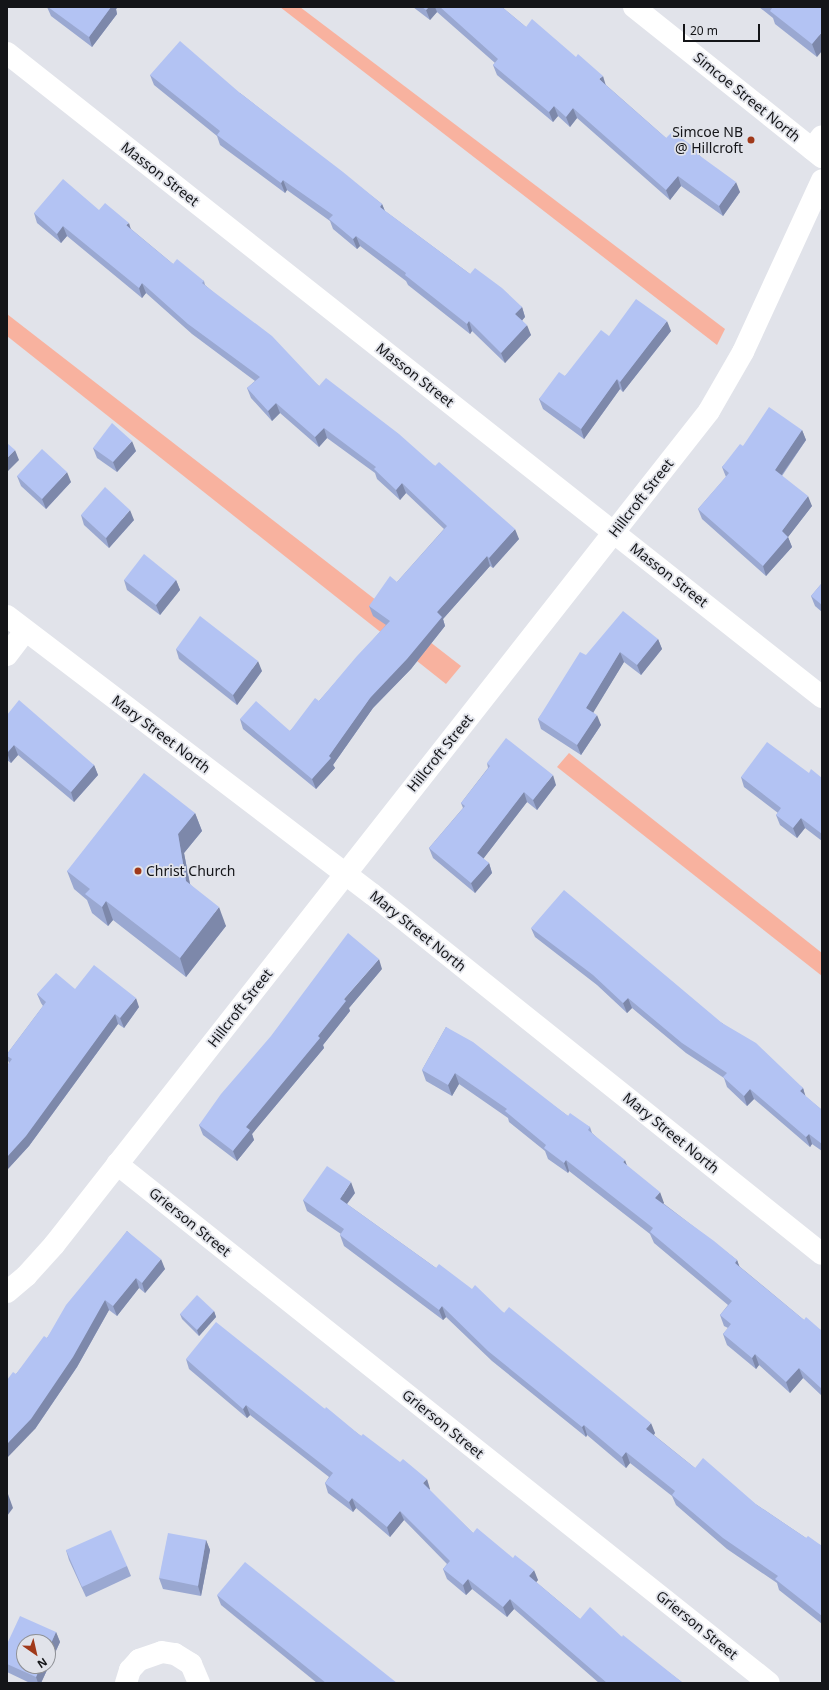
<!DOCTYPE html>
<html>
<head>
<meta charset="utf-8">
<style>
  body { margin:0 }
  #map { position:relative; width:829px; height:1690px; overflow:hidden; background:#e1e3ea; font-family:"Noto Sans",sans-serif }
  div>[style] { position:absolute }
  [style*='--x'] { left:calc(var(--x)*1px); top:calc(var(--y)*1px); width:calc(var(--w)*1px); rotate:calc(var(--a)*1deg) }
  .green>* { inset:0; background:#f8b29f }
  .minor>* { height:22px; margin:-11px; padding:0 11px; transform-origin:11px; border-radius:11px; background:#fff }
  .tertiary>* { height:22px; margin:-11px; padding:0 11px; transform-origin:11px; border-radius:11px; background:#fff }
  .secondary>* { height:22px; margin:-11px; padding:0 11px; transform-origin:11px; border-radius:11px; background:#fff }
  .wall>* { inset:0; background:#9aa8d1 }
  .shaded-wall>* { inset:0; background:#7d88aa }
  .building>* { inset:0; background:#b3c3f3 }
  .dots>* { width:11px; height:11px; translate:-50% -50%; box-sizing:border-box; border:2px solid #e1e3ea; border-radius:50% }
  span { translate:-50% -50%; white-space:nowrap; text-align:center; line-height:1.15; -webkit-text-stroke:3.5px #e1e3ea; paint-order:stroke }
  .street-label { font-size:14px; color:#141518 }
  .poi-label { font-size:14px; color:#141518 }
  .right { translate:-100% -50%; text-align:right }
  .left { translate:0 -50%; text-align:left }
  .frame { position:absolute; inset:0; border:8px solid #141518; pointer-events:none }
  .north { position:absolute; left:16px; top:1634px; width:40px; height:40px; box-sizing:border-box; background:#e1e3ea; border:1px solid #8f9196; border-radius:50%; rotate:146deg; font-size:11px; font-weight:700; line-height:16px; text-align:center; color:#141518 }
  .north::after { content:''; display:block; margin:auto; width:14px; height:18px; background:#a0391a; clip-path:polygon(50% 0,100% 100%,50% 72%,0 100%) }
  .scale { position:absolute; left:683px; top:24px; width:77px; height:18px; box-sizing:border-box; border:2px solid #141518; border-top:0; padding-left:5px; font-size:12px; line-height:14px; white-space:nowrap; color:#141518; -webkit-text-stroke:3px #e1e3ea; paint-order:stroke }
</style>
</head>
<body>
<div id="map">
  <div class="green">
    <div style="clip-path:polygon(280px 7px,300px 7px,725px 329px,717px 345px)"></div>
    <div style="clip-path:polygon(7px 314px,461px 666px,446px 684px,7px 336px)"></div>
    <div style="clip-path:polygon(569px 753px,822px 953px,822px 976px,557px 767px)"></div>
  </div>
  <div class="minor">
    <div style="--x:7;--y:53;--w:1039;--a:38.32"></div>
    <div style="--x:812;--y:149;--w:16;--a:-52"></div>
    <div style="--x:7;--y:655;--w:30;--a:-53"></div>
    <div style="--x:117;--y:1164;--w:833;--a:38.52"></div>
    <div style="--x:126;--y:1683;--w:14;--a:-73"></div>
    <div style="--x:130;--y:1670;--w:13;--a:-48"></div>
    <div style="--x:139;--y:1660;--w:24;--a:-19"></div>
    <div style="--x:162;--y:1652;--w:13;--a:9"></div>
    <div style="--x:175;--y:1654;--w:19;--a:32"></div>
    <div style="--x:191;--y:1664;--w:21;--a:67"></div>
  </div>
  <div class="tertiary">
    <div style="--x:7;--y:616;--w:459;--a:37.3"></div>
    <div style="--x:372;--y:894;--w:576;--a:38.66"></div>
    <div style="--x:7;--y:1292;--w:25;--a:-40"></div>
    <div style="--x:26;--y:1276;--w:42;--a:-47.9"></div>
    <div style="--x:54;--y:1245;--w:1060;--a:-51.85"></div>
    <div style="--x:709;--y:411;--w:68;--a:-60"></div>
    <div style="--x:743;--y:352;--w:189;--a:-65.3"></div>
  </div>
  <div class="secondary">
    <div style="--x:634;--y:7;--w:241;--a:38.6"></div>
  </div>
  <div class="wall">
    <div style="clip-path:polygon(47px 7px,118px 7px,116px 9px,117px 14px,92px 47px,51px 16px)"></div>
    <div style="clip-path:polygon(413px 7px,502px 7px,526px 27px,606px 85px,666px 138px,699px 155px,740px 192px,723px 216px,681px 186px,670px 200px,577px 118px,570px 127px,558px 116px,553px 122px,497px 75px,493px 65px,495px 63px,437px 12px,430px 20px)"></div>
    <div style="clip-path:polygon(759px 7px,822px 7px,817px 57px,775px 24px,773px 18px)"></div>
    <div style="clip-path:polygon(150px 75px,240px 93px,382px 204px,385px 211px,470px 274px,522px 307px,525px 317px,522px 320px,531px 335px,505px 363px,472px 331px,470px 334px,408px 285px,406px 281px,360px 246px,357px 249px,333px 229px,330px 221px,287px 190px,285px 193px,220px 145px,217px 136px,154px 85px)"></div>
    <div style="clip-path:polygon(99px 210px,131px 229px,173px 264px,204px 281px,205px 285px,319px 386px,435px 466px,519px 539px,493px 568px,490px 566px,443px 619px,445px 626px,411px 669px,373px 708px,333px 765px,335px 768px,316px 789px,243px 729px,240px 719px,290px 731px,319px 701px,386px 625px,373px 616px,369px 606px,397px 582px,444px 529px,406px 493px,400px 500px,377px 479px,375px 473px,327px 438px,319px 447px,280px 413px,272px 421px,251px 398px,247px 388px,255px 381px,192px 334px,146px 293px,142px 298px,67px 236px,61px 243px,37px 223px,34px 213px)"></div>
    <div style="clip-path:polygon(671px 331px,623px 392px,620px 389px,584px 439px,543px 409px,539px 399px,565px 376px,609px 336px)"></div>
    <div style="clip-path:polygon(802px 430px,806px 440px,782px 476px,812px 506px,788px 537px,792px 547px,766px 576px,702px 519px,698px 509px,726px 477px,722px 467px,743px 446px)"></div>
    <div style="clip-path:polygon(93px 448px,136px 451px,117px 472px,97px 458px)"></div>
    <div style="clip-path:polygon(17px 476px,71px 482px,46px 509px,21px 486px)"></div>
    <div style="clip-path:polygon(81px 515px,134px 520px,109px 548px,84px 525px)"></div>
    <div style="clip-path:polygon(124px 580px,176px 580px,180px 590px,160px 615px,127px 590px)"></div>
    <div style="clip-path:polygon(822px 583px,822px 612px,815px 606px,811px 596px)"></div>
    <div style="clip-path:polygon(658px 639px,662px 649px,641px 675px,624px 662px,593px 712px,601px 725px,581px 755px,541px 729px,538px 719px,586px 655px)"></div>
    <div style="clip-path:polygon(176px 649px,262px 671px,237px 705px,179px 659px)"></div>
    <div style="clip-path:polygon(7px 715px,94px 765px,98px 775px,74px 802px,18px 755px,11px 763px,7px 760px)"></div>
    <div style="clip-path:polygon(487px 763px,556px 785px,537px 810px,527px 802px,483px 859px,489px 863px,492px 873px,475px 893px,433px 858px,429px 848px,463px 808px,461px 803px,488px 768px)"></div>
    <div style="clip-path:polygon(809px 773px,822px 778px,822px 841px,805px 828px,797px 838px,780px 825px,776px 815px,778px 813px,744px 787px,741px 777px)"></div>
    <div style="clip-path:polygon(195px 813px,202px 831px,184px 853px,190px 884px,226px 926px,186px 977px,113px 920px,108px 926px,92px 913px,87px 900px,74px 889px,67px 871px)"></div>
    <div style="clip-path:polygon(531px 928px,722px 1023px,803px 1088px,805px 1096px,822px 1110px,822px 1151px,812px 1144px,810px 1147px,754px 1099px,747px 1106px,727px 1087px,724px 1078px,686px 1053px,632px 1008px,627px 1013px,597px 985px,535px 937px)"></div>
    <div style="clip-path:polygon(382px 969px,349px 1008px,350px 1011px,323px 1045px,324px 1048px,252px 1134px,254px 1140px,237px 1161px,203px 1135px,199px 1125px)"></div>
    <div style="clip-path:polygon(75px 989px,139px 1007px,124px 1028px,118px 1024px,29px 1146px,7px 1170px,7px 1066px,9px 1063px,7px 1058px,7px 1054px,43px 1006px,41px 1003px,37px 994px)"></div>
    <div style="clip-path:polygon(446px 1027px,568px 1116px,590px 1127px,592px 1133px,627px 1166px,664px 1203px,663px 1203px,737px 1260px,739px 1266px,804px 1320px,822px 1331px,822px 1396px,803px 1378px,790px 1393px,759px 1365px,756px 1369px,727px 1345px,723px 1334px,728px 1328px,724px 1326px,720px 1315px,728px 1305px,654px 1243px,650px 1234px,569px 1171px,568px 1173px,548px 1159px,545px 1151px,509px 1122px,508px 1118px,459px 1084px,452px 1096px,426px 1081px,422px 1070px)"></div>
    <div style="clip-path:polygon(355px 1193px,347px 1204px,436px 1268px,504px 1313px,655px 1433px,654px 1435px,695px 1468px,757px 1505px,806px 1538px,822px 1546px,822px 1624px,779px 1590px,777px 1583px,727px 1549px,676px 1505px,672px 1496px,630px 1463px,626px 1468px,587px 1435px,586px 1437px,492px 1361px,446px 1317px,443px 1320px,344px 1246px,340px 1235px,341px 1234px,307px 1211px,303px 1200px)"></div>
    <div style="clip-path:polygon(127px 1231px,165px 1269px,145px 1293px,139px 1288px,117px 1316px,109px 1310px,77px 1367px,35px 1429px,16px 1374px,47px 1338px)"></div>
    <div style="clip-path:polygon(214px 1311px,216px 1317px,199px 1336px,182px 1319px,180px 1314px)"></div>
    <div style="clip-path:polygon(186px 1359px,325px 1409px,361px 1436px,430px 1489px,429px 1490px,473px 1533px,538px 1580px,536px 1582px,580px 1619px,622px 1637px,683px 1683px,599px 1683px,514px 1609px,507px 1617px,472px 1589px,466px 1595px,447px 1579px,443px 1569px,447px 1564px,404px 1520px,390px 1537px,356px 1508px,353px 1512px,328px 1493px,325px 1483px,329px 1477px,250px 1415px,247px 1418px,189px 1369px)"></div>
    <div style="clip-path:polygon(206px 1540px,210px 1550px,201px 1596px,163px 1589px,159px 1578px)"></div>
    <div style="clip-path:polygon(66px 1550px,127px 1566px,131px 1576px,86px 1597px,69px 1560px)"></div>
    <div style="clip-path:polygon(217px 1595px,397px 1683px,317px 1683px,221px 1605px)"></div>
    <div style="clip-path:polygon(56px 1632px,60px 1642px,41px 1683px,30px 1683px,7px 1672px,7px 1644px)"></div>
  </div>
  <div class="shaded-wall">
    <div style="clip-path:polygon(111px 7px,118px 7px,116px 9px,117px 14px,92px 47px,89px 37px)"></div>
    <div style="clip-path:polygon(429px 7px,435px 7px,437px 12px,430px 20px,426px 10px)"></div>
    <div style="clip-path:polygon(822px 32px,822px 51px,817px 57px,812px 44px)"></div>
    <div style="clip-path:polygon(603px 76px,606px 86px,599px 79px)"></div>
    <div style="clip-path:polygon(554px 106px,558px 116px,553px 122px,549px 112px)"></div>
    <div style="clip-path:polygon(573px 108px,577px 118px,570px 127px,566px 117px)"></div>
    <div style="clip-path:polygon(678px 176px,681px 186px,670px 200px,666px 190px)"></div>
    <div style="clip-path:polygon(283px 180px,287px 190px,285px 193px,281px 183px)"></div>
    <div style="clip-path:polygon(736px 182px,740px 192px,723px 216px,719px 206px)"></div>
    <div style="clip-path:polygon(382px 204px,386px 214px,380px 207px)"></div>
    <div style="clip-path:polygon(129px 223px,132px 233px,126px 225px)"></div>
    <div style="clip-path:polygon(63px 226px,67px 236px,61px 243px,57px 234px)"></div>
    <div style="clip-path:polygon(356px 236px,360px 246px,357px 249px,353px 239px)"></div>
    <div style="clip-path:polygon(142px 283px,146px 293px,142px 298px,139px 288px)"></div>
    <div style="clip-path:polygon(522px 307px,525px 317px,519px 324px,515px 314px)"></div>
    <div style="clip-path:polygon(469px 321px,472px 331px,470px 334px,467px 324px)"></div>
    <div style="clip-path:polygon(667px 321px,671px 331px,623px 392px,620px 382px)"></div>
    <div style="clip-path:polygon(527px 325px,531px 335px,505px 363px,501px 353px)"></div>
    <div style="clip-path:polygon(617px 379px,620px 389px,584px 439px,581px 429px)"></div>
    <div style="clip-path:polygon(276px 403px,280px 413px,272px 421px,268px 411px)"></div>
    <div style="clip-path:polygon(324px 428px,327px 438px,319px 447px,315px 437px)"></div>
    <div style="clip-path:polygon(802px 430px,806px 440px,778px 480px,775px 470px)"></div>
    <div style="clip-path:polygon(132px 441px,136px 451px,117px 472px,113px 462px)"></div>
    <div style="clip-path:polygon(15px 450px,19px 460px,7px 472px,7px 458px)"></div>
    <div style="clip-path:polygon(67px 472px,71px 482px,46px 509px,42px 499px)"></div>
    <div style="clip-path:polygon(402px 483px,406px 493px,400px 500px,396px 490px)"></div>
    <div style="clip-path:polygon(808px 496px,812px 506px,788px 537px,792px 547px,766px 576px,763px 566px,782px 531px)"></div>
    <div style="clip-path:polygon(130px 510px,134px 520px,109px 548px,106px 538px)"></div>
    <div style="clip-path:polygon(515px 529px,519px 539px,493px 568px,489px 558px)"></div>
    <div style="clip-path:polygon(487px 556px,490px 566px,443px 619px,445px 626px,411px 669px,373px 708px,333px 765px,335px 768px,316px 789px,312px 779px,370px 698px,437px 612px)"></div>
    <div style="clip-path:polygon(176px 580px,180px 590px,160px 615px,156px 605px)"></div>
    <div style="clip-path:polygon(658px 639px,662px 649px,641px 675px,637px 665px)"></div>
    <div style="clip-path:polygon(620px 652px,624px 662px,590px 718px,586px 708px)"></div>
    <div style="clip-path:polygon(258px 661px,262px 671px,237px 705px,233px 695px)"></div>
    <div style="clip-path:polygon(597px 715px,601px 725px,581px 755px,577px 745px)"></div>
    <div style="clip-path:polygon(14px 745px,18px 755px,11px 763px,7px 753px)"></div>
    <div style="clip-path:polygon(94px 765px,98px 775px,74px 802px,71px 792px)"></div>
    <div style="clip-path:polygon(553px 775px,556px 785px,537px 810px,533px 800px)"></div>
    <div style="clip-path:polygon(524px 792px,527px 802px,480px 863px,477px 853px)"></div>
    <div style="clip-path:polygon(195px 813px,202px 831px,184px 853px,193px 900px,186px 881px,178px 834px)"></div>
    <div style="clip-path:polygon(801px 818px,805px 828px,797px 838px,793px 828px)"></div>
    <div style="clip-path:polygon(489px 863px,492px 873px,475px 893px,471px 883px)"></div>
    <div style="clip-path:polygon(106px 901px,113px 920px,108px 926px,102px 907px)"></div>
    <div style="clip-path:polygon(219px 907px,226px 926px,186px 977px,180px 958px)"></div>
    <div style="clip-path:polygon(379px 959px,382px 969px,349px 1008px,350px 1011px,323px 1045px,324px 1048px,252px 1134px,254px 1140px,237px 1161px,233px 1151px,246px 1127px,318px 1036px,344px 999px)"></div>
    <div style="clip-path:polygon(136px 998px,139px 1007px,124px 1028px,120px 1018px)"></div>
    <div style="clip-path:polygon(628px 998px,632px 1008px,627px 1013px,623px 1003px)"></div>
    <div style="clip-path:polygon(115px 1014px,118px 1024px,29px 1146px,7px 1170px,7px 1157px)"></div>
    <div style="clip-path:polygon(455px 1073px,459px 1084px,452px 1096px,448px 1085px)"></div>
    <div style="clip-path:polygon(803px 1088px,806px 1098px,800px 1091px)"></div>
    <div style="clip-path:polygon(750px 1089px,754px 1099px,747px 1106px,744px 1096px)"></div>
    <div style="clip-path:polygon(809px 1134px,812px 1144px,810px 1147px,806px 1137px)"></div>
    <div style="clip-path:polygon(566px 1160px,569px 1171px,568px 1173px,564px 1163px)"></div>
    <div style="clip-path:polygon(625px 1160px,629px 1171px,623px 1162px)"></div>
    <div style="clip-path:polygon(351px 1182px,355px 1193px,343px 1209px,340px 1199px)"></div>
    <div style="clip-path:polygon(660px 1192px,664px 1203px,659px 1208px,655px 1198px)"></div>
    <div style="clip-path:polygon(161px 1259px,165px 1269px,145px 1293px,142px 1283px)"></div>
    <div style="clip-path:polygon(737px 1260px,741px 1271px,735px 1263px)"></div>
    <div style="clip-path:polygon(136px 1278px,139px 1288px,117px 1316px,113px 1306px)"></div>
    <div style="clip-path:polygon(105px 1300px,109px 1310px,77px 1367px,35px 1429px,7px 1458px,7px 1444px)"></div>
    <div style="clip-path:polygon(442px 1306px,446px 1317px,443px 1320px,439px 1310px)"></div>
    <div style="clip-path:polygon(214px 1311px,216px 1317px,199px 1336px,197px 1330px)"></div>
    <div style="clip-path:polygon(755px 1354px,759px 1365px,756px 1369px,752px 1358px)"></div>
    <div style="clip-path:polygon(799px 1368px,803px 1378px,790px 1393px,786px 1382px)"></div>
    <div style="clip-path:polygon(246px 1405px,250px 1415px,247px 1418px,243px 1409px)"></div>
    <div style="clip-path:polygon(651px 1423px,655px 1433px,650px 1440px,646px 1429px)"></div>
    <div style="clip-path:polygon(584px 1425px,587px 1435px,586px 1437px,582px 1427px)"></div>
    <div style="clip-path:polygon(626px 1452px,630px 1463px,626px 1468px,622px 1457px)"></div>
    <div style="clip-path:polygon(427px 1479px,430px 1489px,426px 1493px,423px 1483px)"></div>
    <div style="clip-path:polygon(8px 1494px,13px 1508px,7px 1516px,7px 1495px)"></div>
    <div style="clip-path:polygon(352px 1498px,356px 1508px,353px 1512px,349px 1502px)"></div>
    <div style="clip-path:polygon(400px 1511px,404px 1520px,390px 1537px,387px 1527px)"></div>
    <div style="clip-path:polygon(206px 1540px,210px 1550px,201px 1596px,198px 1586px)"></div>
    <div style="clip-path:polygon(534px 1570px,538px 1580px,533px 1586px,529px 1576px)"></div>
    <div style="clip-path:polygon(468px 1579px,472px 1589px,466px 1595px,463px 1585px)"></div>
    <div style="clip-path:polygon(510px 1599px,514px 1609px,507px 1617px,503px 1607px)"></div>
    <div style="clip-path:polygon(56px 1632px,60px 1642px,41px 1683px,38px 1683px,36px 1677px,41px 1666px,48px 1666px,48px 1650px)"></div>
  </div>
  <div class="building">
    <div style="clip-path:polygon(48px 7px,111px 7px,89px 37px)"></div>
    <div style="clip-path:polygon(422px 7px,429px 7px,426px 10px)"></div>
    <div style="clip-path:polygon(440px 7px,502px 7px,526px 27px,532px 19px,576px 57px,578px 54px,603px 76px,599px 79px,666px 138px,673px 131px,698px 151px,696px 153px,736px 182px,719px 206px,678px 176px,666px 190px,573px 108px,566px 117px,554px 106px,549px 112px,493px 65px,498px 59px)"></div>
    <div style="clip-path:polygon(771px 7px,822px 7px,822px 32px,812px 44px,770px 11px,772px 8px)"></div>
    <div style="clip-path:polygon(180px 41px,240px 93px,343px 172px,382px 204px,380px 207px,470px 274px,475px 268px,502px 288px,522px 307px,515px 314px,527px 325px,501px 353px,469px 321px,467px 324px,405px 275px,406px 273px,356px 236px,353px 239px,329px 219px,333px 215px,283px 180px,281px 183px,217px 135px,220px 131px,150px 75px)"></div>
    <div style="clip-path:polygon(63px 179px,99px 210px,105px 203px,129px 223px,126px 225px,173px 264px,177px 259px,204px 281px,202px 283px,272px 336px,319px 386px,326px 378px,399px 434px,435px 466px,439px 462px,515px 529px,489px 558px,487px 556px,437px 612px,442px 617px,407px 659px,370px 698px,329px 756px,331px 758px,312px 779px,240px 719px,256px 701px,290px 731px,315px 698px,319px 701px,357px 656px,390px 621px,369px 606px,390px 576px,397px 582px,447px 526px,402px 483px,396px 490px,374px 469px,376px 467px,324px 428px,315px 437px,276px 403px,268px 411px,247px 388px,260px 377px,188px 324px,142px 283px,139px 288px,63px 226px,57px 234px,34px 213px)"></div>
    <div style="clip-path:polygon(636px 299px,667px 321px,620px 382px,617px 379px,581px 429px,539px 399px,559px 372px,565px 376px,601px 330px,609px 336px)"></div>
    <div style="clip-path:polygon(769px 407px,802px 430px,775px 470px,808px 496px,782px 531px,788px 537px,763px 566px,698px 509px,729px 473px,722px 467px,740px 444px,743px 446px)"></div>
    <div style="clip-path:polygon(112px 423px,132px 441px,113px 462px,93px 448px)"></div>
    <div style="clip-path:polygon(7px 443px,15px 450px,7px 458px)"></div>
    <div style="clip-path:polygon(42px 449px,67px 472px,42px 499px,17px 476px)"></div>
    <div style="clip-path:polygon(105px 487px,130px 510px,106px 538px,81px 515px)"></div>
    <div style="clip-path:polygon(144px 554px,176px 580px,156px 605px,124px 580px)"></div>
    <div style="clip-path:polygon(822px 583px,822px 605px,811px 596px)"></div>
    <div style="clip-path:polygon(623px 611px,658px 639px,637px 665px,620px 652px,586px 708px,597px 715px,577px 745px,538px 719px,580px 652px,586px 655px)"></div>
    <div style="clip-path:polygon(200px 616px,258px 661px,233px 695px,176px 649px)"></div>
    <div style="clip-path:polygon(19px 700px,94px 765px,71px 792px,14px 745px,7px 753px,7px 715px)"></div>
    <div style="clip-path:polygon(506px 738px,553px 775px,533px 800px,524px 792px,477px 853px,489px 863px,471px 883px,429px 848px,465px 806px,461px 803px,490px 766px,487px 763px)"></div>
    <div style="clip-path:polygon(767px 742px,809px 773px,811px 769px,822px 778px,822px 834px,801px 818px,793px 828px,776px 815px,781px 808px,741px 777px)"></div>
    <div style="clip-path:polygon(144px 773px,195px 813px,178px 834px,186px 881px,219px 907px,180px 958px,106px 901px,102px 907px,85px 894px,90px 889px,67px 871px)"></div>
    <div style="clip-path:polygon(564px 890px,722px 1023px,756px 1043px,803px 1088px,800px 1091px,822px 1110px,822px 1144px,809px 1134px,806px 1137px,750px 1089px,744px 1096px,723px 1077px,727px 1073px,682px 1043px,628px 998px,623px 1003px,593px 975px,531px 928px)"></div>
    <div style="clip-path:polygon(348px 933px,379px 959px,344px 999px,346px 1001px,318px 1036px,320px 1038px,246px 1127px,250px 1130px,233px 1151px,199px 1125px,221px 1094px,271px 1036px)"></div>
    <div style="clip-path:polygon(94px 965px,136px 998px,120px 1018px,115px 1014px,26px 1136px,7px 1157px,7px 1066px,12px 1059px,7px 1056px,7px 1054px,46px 1002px,37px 994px,56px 973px,75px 989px)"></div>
    <div style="clip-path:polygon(446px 1027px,473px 1042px,568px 1116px,570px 1113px,590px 1127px,588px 1130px,625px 1160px,623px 1162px,660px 1192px,655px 1198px,714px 1241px,737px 1260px,735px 1263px,804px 1320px,806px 1317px,822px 1331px,822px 1389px,799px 1368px,786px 1382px,755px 1354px,752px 1358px,723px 1334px,731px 1324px,720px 1315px,732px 1301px,650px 1232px,653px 1228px,566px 1160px,564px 1163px,544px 1148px,546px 1145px,505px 1111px,507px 1109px,455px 1073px,448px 1085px,422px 1070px)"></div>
    <div style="clip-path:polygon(327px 1166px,351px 1182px,340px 1199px,436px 1268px,439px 1264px,472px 1289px,475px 1285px,504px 1313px,509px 1307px,651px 1423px,646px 1429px,695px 1468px,703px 1458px,757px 1505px,806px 1538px,808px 1536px,822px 1546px,822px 1616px,775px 1579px,778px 1576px,723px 1538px,672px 1495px,675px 1491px,626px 1452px,622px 1457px,584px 1425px,582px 1427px,488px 1351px,442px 1306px,439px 1310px,340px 1235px,344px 1229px,303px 1200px)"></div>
    <div style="clip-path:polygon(127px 1231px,161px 1259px,142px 1283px,136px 1278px,113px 1306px,105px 1300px,73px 1357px,31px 1419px,7px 1444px,7px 1380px,13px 1372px,16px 1374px,44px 1336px,47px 1338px,66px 1305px)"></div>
    <div style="clip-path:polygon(197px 1295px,214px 1311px,197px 1330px,180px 1314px)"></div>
    <div style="clip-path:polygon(216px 1322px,325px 1409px,326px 1407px,361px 1436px,363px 1434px,400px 1462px,403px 1459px,427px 1479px,423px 1483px,473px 1533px,477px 1528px,513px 1558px,515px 1555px,534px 1570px,529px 1576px,580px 1619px,590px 1607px,622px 1637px,623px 1635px,683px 1683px,607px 1683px,510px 1599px,503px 1607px,468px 1579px,463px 1585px,443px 1569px,450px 1561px,400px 1511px,387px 1527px,352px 1498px,349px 1502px,325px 1483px,333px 1473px,246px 1405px,243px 1409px,186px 1359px)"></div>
    <div style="clip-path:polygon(111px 1530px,127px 1566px,82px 1587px,66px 1550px)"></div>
    <div style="clip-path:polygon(168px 1533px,206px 1540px,198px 1586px,159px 1578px)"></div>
    <div style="clip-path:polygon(245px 1562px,397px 1683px,326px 1683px,217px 1595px)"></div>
    <div style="clip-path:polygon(20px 1616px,56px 1632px,48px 1650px,48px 1642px,24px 1642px,24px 1666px,41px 1666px,36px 1677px,7px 1664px,7px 1644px)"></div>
  </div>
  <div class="dots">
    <div style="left:751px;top:140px;background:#a0391a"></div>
    <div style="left:138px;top:871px;background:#a0391a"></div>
  </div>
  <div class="street-label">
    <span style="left:747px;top:97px;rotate:39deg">Simcoe Street North</span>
    <span style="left:160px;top:174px;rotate:38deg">Masson Street</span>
    <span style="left:415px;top:375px;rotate:38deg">Masson Street</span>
    <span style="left:641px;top:498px;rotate:-52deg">Hillcroft Street</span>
    <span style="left:669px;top:575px;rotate:38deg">Masson Street</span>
    <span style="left:161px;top:734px;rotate:37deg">Mary Street North</span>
    <span style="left:440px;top:753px;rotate:-51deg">Hillcroft Street</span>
    <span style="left:418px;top:931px;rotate:39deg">Mary Street North</span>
    <span style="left:240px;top:1008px;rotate:-52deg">Hillcroft Street</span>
    <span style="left:671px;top:1133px;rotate:39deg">Mary Street North</span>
    <span style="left:190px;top:1222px;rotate:39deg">Grierson Street</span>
    <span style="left:443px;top:1424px;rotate:39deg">Grierson Street</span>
    <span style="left:697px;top:1625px;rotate:39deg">Grierson Street</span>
  </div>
  <div class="poi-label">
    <span class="right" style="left:743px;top:140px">Simcoe NB<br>@ Hillcroft</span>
    <span class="left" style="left:146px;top:871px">Christ Church</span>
  </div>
  <div class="frame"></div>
  <div class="north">N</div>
  <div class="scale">20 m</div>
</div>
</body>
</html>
